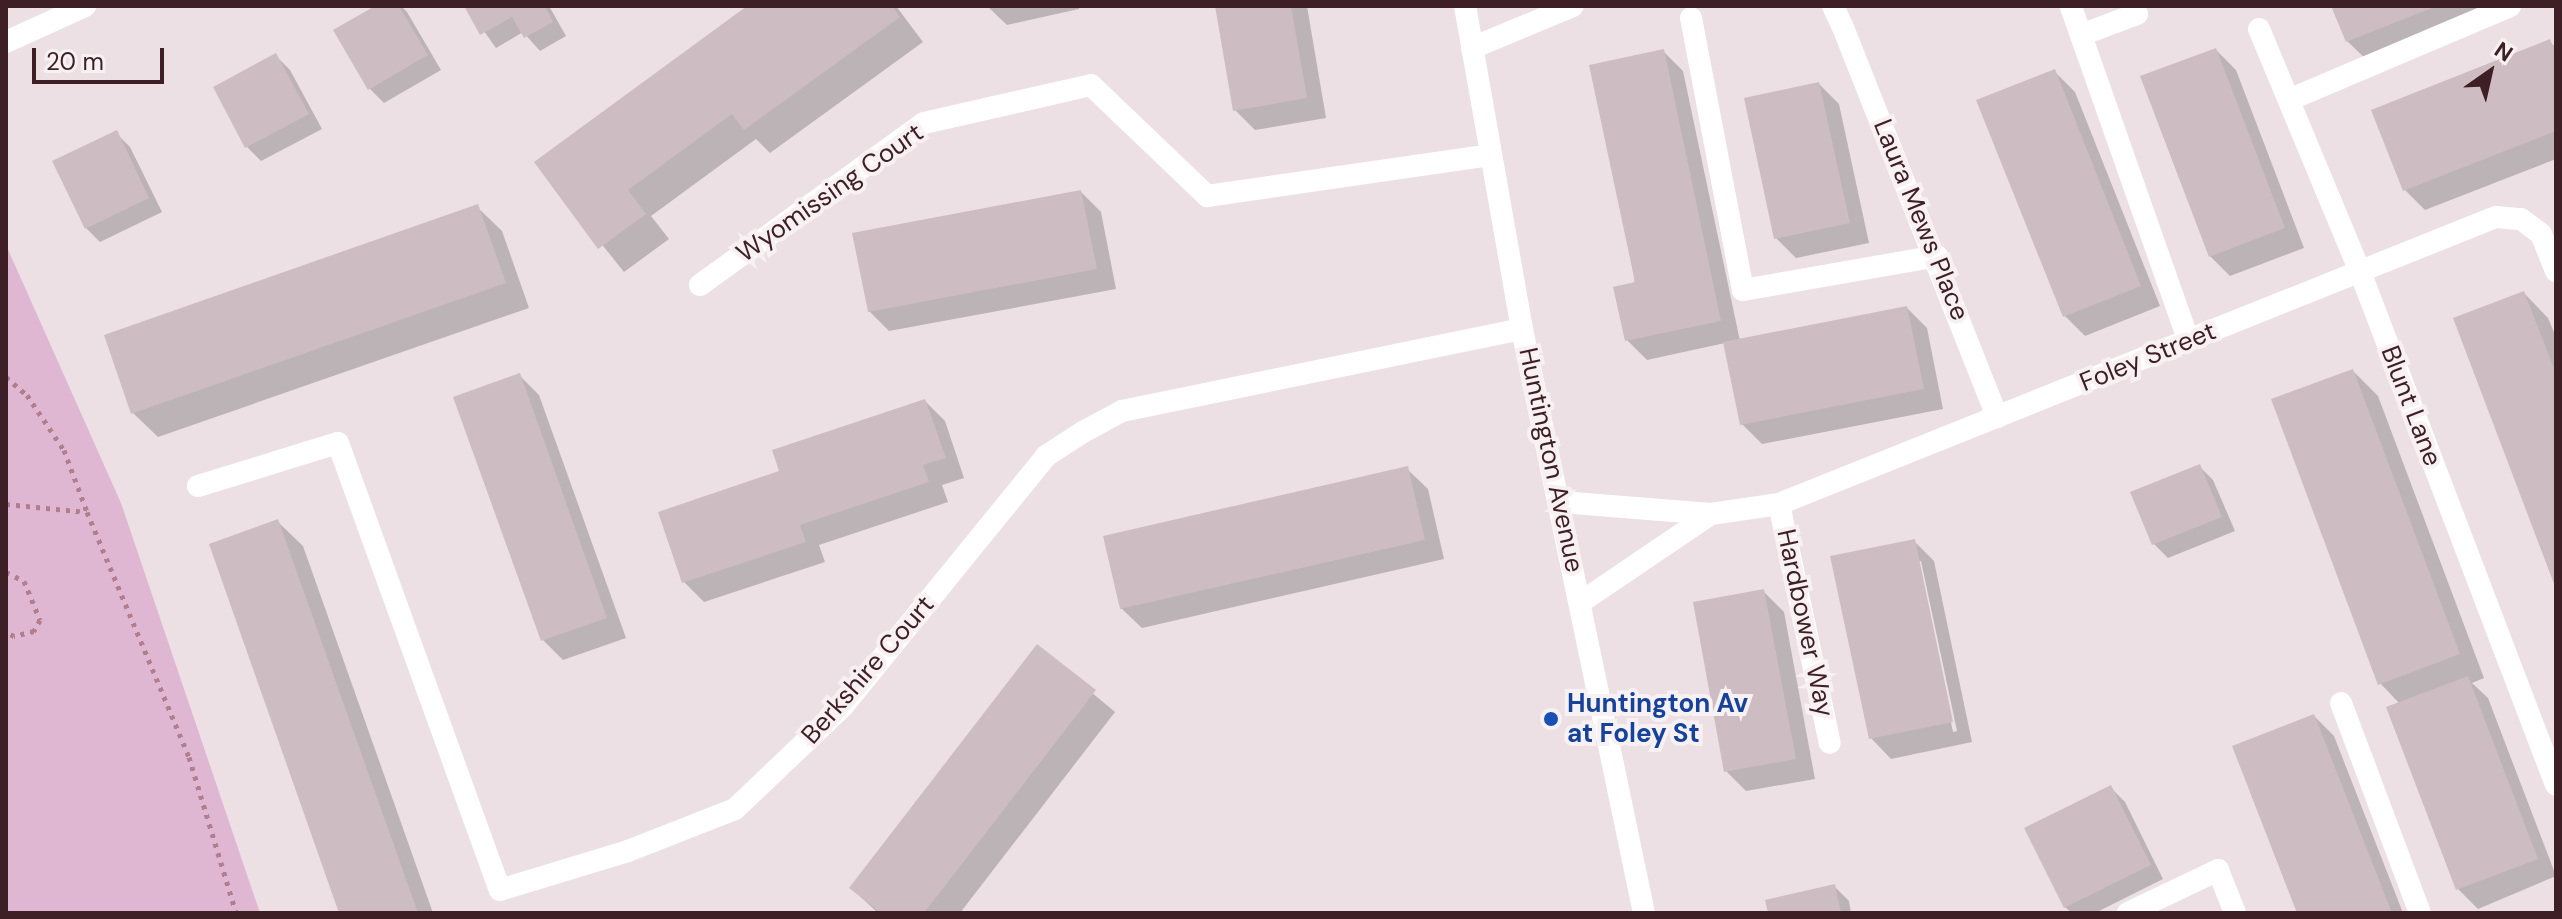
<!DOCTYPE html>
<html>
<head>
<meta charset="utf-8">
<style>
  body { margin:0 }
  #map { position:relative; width:2562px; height:919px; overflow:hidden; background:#ece0e5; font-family:"DM Sans",sans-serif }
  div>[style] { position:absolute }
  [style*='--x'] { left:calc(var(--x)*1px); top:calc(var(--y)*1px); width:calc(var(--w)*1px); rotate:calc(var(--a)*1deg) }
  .green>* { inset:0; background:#dfb7d2 }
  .shadow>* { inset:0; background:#0003 }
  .building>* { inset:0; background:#cdbcc2 }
  .path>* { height:5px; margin-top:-2.5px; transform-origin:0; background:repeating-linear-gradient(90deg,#b37e8b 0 4px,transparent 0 10px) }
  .service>* { height:22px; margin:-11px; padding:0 11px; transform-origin:11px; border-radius:11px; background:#fff }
  .minor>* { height:22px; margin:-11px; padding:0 11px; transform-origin:11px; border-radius:11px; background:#fff }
  .secondary>* { height:22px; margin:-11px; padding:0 11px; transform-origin:11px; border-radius:11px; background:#fff }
  .dots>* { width:22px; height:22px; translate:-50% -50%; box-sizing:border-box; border:4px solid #f8f1f4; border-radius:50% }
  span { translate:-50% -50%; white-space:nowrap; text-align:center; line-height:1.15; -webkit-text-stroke:8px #f8f1f4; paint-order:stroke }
  .street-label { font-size:26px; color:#3e1f25 }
  .transit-label { font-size:26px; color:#164399; font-weight:700 }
  .left { translate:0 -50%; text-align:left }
  .frame { position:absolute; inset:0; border:8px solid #3e1f25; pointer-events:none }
  .north { position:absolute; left:2450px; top:32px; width:80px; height:80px; -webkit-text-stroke:6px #f8f1f4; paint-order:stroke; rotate:34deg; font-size:22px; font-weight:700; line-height:32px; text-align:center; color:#3e1f25 }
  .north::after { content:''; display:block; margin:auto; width:28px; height:36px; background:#3e1f25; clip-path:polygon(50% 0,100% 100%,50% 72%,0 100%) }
  .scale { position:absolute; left:32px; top:48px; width:132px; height:36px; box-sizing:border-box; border:4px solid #3e1f25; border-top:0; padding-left:10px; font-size:24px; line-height:28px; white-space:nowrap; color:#3e1f25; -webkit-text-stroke:6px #f8f1f4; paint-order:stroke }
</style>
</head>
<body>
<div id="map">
  <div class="green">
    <div style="clip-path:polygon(6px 245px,121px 503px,260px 913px,6px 913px)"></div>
  </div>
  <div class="shadow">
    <div style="clip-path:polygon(379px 6px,401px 6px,407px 12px,441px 70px,384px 103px,370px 89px)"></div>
    <div style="clip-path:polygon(466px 6px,549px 6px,566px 36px,540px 51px,523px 32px,496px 48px)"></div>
    <div style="clip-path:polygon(750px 6px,896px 6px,923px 42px,770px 153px,756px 139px,651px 216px,669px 239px,624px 272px,536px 162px)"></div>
    <div style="clip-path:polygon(987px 6px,1079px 6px,1079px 9px,1007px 25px)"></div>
    <div style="clip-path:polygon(1217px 6px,1307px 6px,1326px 118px,1255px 130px,1235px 110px)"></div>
    <div style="clip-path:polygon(2334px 6px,2507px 6px,2368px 61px,2347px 41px)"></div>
    <div style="clip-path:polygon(2550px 42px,2556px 48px,2556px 159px,2425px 210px,2405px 190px)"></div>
    <div style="clip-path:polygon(2216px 50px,2236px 70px,2304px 248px,2230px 276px,2210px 256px)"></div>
    <div style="clip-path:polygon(1663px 51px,1683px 71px,1740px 341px,1907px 308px,1927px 328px,1943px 409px,1762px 444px,1742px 424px,1725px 343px,1647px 360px,1627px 340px)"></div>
    <div style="clip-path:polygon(276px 56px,290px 70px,322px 129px,261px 161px,247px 147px)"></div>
    <div style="clip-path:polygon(2055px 72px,2075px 92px,2160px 306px,2085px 336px,2065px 316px)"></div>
    <div style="clip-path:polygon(1819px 84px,1839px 104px,1869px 243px,1796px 258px,1776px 238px)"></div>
    <div style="clip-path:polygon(116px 133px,130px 147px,162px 212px,100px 242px,86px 228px)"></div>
    <div style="clip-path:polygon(1081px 192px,1101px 212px,1116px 289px,889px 331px,869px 311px)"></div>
    <div style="clip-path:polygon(477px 207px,502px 231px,529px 308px,158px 437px,133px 413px)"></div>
    <div style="clip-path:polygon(2524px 293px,2548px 318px,2556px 337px,2556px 584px)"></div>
    <div style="clip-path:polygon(2353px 371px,2378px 396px,2484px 678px,2472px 683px,2488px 698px,2556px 876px,2478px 909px,2458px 889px,2400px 704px,2380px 683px)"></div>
    <div style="clip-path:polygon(519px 375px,539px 395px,626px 638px,563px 660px,543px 640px)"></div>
    <div style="clip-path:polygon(925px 401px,945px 421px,964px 478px,942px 485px,948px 502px,819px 545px,825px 562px,704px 602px,684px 582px,782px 473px)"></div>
    <div style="clip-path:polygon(2199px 466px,2213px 480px,2235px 531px,2168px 558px,2154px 544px)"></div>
    <div style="clip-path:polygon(1407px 469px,1428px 489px,1444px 559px,1142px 628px,1121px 608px)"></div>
    <div style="clip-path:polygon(278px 522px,303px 546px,433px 913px,341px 913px)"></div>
    <div style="clip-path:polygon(evenodd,1914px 541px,1934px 561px,1972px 742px,1891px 759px,1871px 738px,1914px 541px,1917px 561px,1921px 561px,1957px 731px,1953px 732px,1917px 561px)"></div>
    <div style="clip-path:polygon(1764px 592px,1784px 612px,1815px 779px,1746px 791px,1726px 771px)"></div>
    <div style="clip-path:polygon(1037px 647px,1115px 712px,960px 913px,878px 913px,851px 888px)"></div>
    <div style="clip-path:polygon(2314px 716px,2334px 736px,2403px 913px,2299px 913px)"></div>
    <div style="clip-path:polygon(2111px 788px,2125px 802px,2163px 879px,2095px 913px,2072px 913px,2065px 907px)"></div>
    <div style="clip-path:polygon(1834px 886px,1849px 901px,1851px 913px,1770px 913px)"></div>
  </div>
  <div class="building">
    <div style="clip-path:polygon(375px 6px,399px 6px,428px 55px,368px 90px,333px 30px)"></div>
    <div style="clip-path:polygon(464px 6px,545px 6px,553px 22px,524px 38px,512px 17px,480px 35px)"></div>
    <div style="clip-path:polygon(747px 6px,892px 6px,900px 17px,744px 130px,732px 114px,628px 190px,646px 214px,598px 249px,534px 162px)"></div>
    <div style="clip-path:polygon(1215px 6px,1291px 6px,1307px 98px,1233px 111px)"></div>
    <div style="clip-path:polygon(2331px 6px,2437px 6px,2346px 42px)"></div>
    <div style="clip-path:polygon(2550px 39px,2556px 54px,2556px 131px,2403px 191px,2371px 110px)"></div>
    <div style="clip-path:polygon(2216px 48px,2285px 228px,2209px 257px,2140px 76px)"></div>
    <div style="clip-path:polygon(1664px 49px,1721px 321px,1625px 341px,1613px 287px,1635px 282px,1589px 65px)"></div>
    <div style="clip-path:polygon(276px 53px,309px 114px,245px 148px,213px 87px)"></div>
    <div style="clip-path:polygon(2055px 69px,2141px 286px,2063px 317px,1976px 100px)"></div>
    <div style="clip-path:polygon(1819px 82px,1850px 223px,1774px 239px,1744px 98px)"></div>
    <div style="clip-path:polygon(117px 130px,149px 198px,85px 229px,52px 161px)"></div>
    <div style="clip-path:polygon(1081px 190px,1097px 269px,868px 312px,852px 233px)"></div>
    <div style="clip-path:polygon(478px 204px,506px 283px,131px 414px,104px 335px)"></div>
    <div style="clip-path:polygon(2524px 291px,2556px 374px,2556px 589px,2453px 318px)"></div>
    <div style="clip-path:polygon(1907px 306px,1924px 389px,1740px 425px,1723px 342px)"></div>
    <div style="clip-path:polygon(2353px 369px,2460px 654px,2378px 685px,2271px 399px)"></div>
    <div style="clip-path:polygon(520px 373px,607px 618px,541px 641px,453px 397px)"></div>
    <div style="clip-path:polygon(925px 399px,946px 458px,923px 465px,929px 482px,800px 525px,806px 542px,682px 583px,658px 512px,779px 471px,772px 450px)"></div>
    <div style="clip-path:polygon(2200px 464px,2222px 517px,2152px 545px,2130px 492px)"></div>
    <div style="clip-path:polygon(1408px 466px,1425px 540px,1120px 609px,1103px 536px)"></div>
    <div style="clip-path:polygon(278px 519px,418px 913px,339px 913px,209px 544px)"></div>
    <div style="clip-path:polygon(1915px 539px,1953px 722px,1869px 739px,1830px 556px)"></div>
    <div style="clip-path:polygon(1764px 589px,1796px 759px,1724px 772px,1693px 602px)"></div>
    <div style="clip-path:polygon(1037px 644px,1096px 690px,924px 913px,881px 913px,849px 888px)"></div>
    <div style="clip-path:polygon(2468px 676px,2538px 859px,2456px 890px,2386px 707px)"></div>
    <div style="clip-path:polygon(2314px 714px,2392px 913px,2297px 913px,2232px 746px)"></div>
    <div style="clip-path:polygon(2111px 785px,2151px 865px,2064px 908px,2024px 828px)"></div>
    <div style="clip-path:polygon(1835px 884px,1841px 913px,1768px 913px,1765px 900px)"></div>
  </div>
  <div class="path">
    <div style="--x:6;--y:377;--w:28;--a:41"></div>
    <div style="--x:27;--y:395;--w:66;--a:56.1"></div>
    <div style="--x:64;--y:450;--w:66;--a:69.6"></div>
    <div style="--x:6;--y:504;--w:81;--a:5.6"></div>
    <div style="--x:87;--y:512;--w:265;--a:67.4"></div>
    <div style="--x:189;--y:757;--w:163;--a:73.2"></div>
    <div style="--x:6;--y:572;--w:20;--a:27"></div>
    <div style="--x:24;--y:581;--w:42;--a:67.7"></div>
    <div style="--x:40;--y:620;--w:13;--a:119"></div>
    <div style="--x:34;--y:631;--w:21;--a:166"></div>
    <div style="--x:14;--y:636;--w:9;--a:-153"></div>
  </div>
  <div class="service">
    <div style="--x:1833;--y:6;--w:21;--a:65"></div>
    <div style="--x:2071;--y:7;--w:353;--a:70.6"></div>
    <div style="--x:1691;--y:18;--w:277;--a:79.2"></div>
    <div style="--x:1743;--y:290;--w:197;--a:-9.9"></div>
    <div style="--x:2081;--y:35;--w:60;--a:-20.6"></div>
    <div style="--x:1472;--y:48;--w:109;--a:-22.6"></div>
    <div style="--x:2291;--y:99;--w:238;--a:-23"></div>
    <div style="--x:2341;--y:703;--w:224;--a:69.4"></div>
  </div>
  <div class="minor">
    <div style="--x:1842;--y:25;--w:422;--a:68.4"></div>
    <div style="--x:2259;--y:29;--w:260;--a:67.4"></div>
    <div style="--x:2359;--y:269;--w:552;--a:69.1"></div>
    <div style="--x:6;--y:42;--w:87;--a:-24.5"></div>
    <div style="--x:700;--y:285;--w:276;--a:-35.9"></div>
    <div style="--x:924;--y:123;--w:171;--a:-12.8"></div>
    <div style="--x:1091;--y:85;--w:161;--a:43.7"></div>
    <div style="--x:1207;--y:196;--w:286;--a:-8.2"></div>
    <div style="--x:198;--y:486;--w:146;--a:-17.1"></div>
    <div style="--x:338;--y:443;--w:475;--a:70.1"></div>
    <div style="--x:500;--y:890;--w:134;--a:-16.9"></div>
    <div style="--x:628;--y:851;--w:115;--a:-21.4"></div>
    <div style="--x:735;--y:809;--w:149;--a:-43.6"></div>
    <div style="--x:843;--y:706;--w:322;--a:-50.9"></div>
    <div style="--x:1046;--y:456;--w:44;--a:-33"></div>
    <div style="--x:1083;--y:432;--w:44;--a:-28.3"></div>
    <div style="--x:1122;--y:411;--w:408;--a:-11.6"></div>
    <div style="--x:1561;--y:502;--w:150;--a:4.6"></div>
    <div style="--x:1711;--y:514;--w:69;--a:-8.4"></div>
    <div style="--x:1779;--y:504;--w:772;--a:-21.82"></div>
    <div style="--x:2496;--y:217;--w:25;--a:5"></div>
    <div style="--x:2521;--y:219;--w:25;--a:37"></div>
    <div style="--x:2541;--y:234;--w:40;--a:68"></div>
    <div style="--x:1779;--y:504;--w:244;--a:78"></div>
    <div style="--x:1581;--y:602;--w:157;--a:-34.1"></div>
    <div style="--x:2128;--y:913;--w:100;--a:-25.5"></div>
    <div style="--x:2218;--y:870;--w:46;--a:68.4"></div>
  </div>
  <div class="secondary">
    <div style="--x:1465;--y:6;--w:328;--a:80"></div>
    <div style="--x:1522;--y:329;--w:597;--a:78.2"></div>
  </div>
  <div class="dots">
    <div style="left:1551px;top:719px;background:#1a4fb4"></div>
  </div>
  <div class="street-label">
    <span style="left:830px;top:193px;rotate:-35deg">Wyomissing Court</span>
    <span style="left:1921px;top:220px;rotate:68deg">Laura Mews Place</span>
    <span style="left:2148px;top:357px;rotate:-22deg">Foley Street</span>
    <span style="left:2411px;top:406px;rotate:69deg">Blunt Lane</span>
    <span style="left:1551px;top:460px;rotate:78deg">Huntington Avenue</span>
    <span style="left:1805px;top:623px;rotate:78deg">Hardbower Way</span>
    <span style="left:868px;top:670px;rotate:-49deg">Berkshire Court</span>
  </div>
  <div class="transit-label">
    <span class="left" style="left:1567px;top:719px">Huntington Av<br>at Foley St</span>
  </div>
  <div class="frame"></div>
  <div class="north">N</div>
  <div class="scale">20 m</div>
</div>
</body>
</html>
